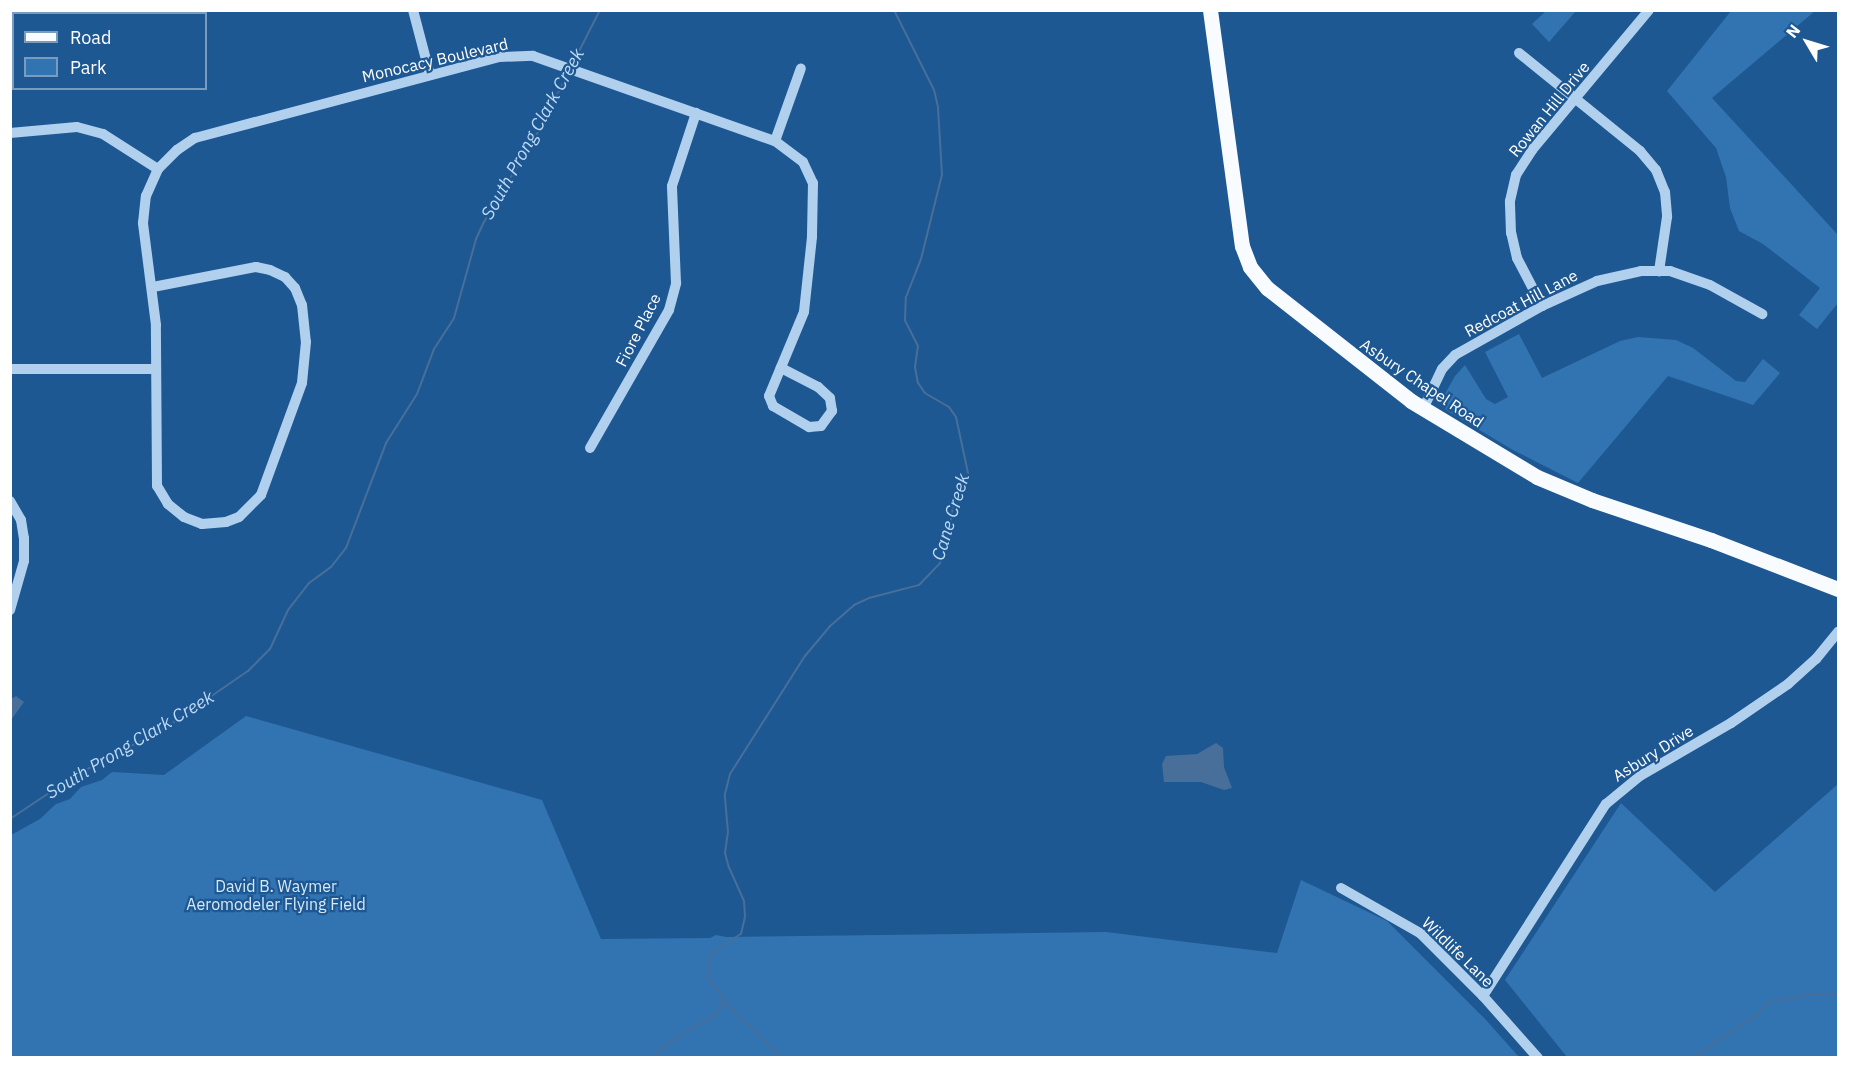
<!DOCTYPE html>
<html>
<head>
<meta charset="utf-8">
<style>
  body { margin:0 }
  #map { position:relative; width:1849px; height:1068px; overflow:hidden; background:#1e5893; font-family:"IBM Plex Sans",sans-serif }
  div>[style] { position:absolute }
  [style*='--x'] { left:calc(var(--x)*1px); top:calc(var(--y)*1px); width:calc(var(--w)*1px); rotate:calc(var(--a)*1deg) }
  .green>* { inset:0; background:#3273b1 }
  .water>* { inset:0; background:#476f99 }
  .stream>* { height:2px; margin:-1px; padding:0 1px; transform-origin:1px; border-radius:1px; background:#476f99 }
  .minor>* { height:10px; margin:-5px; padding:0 5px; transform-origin:5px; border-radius:5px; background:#b0d0ee }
  .major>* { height:15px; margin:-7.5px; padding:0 7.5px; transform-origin:7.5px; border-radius:7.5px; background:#f8fbff }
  span { translate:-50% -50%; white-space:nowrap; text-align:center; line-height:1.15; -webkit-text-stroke:4.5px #1e5893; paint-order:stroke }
  .street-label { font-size:16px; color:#fff }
  .park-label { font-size:16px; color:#d6e9fa }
  .water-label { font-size:18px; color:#bdd9f5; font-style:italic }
  .frame { position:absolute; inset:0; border:12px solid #fff; pointer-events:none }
  .legend { position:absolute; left:12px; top:12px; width:195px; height:78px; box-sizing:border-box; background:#1e5893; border:2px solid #789bbe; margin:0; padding:8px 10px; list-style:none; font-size:18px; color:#fff }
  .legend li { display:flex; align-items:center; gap:12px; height:30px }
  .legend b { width:30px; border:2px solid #789bbe }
  .north { position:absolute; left:1777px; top:12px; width:60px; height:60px; -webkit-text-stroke:4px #1e5893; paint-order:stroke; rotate:308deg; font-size:16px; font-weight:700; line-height:24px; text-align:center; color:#fff }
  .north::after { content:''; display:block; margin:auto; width:21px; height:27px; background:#fff; clip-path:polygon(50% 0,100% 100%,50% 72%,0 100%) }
</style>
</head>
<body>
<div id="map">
  <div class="green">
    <div style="clip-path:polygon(1547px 10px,1576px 11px,1549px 42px,1532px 24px)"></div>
    <div style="clip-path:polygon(1731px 11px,1815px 11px,1712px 98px,1838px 235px,1838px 303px,1817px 329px,1799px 315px,1820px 288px,1763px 244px,1739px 231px,1730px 208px,1726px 177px,1716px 148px,1667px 91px)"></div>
    <div style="clip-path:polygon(1519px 334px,1542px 378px,1620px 341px,1638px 337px,1676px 340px,1693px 348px,1736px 381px,1745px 382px,1763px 359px,1780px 373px,1753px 405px,1668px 376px,1578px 483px,1513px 450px,1446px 410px,1441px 401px,1455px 376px,1465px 365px,1486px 399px,1495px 404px,1508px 397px,1485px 352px)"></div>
    <div style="clip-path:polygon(246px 716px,542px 800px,601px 939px,710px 938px,716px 935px,726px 937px,1106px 932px,1277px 953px,1301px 880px,1387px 921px,1486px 1020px,1519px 1057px,11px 1057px,11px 835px,40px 819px,56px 804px,70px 799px,81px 787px,102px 780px,112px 772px,164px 775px)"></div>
    <div style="clip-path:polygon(1838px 784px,1838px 1057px,1567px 1057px,1505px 980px,1621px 803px,1715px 892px)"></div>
  </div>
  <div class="water">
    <div style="clip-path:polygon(16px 696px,24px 702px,11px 720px,11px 699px)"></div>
    <div style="clip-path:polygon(1216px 743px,1223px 748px,1224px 767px,1232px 788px,1224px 790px,1201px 782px,1164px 782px,1162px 764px,1166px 756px,1197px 754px)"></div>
  </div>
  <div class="stream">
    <div style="--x:572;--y:65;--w:62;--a:-63"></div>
    <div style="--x:10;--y:819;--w:79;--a:-33.7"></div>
    <div style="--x:76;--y:775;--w:101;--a:-27.8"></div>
    <div style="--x:165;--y:728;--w:101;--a:-34.5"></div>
    <div style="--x:248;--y:671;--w:31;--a:-45"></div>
    <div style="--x:270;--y:649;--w:43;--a:-65.2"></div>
    <div style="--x:288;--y:610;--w:34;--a:-52"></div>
    <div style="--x:309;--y:583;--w:27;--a:-36"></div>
    <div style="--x:331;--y:567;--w:24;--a:-52"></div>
    <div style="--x:346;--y:548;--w:112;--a:-69.1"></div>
    <div style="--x:386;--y:443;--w:58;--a:-57.7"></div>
    <div style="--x:417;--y:394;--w:48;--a:-69.3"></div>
    <div style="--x:434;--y:349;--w:37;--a:-57"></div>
    <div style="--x:454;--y:318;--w:82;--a:-74.4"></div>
    <div style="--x:476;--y:239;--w:19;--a:-65"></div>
    <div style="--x:484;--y:222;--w:111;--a:-59"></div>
    <div style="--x:541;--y:127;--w:60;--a:-63.4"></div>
    <div style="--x:651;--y:1058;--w:33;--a:-39"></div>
    <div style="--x:677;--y:1037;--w:46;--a:-29.9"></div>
    <div style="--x:717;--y:1014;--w:16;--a:-63"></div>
    <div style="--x:783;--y:1058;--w:64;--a:-136.9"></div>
    <div style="--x:736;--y:1014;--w:45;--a:-128.7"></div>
    <div style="--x:708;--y:979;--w:15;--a:-86"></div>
    <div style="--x:709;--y:964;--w:13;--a:-72"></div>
    <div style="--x:713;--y:952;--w:33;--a:-33"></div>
    <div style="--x:741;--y:934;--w:18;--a:-77"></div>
    <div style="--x:745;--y:916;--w:15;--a:-94"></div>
    <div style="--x:744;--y:901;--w:36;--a:-114"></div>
    <div style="--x:729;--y:868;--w:16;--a:-105"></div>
    <div style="--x:725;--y:853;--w:21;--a:-82"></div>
    <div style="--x:728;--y:832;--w:38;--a:-95"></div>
    <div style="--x:725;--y:794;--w:21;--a:-76"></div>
    <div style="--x:730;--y:774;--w:140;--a:-57.6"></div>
    <div style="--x:805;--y:656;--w:38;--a:-50"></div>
    <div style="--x:829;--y:627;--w:33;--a:-41"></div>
    <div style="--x:854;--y:605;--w:17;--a:-25"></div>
    <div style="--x:869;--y:598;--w:52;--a:-14.6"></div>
    <div style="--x:919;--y:585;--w:30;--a:-46"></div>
    <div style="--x:940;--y:563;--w:23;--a:-72"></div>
    <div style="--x:947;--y:541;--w:35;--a:-80"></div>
    <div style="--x:953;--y:507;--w:37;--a:-66"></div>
    <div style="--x:968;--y:473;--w:57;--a:-102.1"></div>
    <div style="--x:956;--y:417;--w:12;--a:-125"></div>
    <div style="--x:949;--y:407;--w:28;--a:-150"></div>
    <div style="--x:925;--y:393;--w:12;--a:-125"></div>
    <div style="--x:918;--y:383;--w:16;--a:-101"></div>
    <div style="--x:915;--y:367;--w:21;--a:-82"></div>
    <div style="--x:918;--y:346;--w:29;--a:-117"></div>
    <div style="--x:905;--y:320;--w:23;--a:-88"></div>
    <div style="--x:906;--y:297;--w:41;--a:-68.5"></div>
    <div style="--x:921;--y:259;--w:87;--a:-76"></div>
    <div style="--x:942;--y:175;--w:68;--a:-93.4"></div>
    <div style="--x:938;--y:107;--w:17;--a:-103"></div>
    <div style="--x:934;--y:90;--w:89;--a:-116.6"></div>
    <div style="--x:1692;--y:1058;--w:74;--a:-33.5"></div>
    <div style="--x:1754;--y:1017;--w:21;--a:-45"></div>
    <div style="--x:1769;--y:1002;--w:46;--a:-10.1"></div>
    <div style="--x:1814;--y:994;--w:24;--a:2"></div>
  </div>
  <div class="minor">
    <div style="--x:413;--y:10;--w:67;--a:75.3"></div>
    <div style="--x:1519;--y:53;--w:156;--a:39"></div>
    <div style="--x:1640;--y:151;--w:25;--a:50"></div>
    <div style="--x:1656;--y:170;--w:24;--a:68"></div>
    <div style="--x:1665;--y:192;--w:25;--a:85"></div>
    <div style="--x:1667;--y:217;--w:55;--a:98.4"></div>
    <div style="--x:10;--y:133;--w:67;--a:-5.1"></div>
    <div style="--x:77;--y:127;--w:27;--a:15"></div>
    <div style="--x:103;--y:134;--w:65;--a:32.5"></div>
    <div style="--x:775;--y:141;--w:77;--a:-70.4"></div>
    <div style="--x:153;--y:287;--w:105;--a:-11"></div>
    <div style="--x:256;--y:267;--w:14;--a:12"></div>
    <div style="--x:270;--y:270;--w:17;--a:25"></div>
    <div style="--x:285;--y:277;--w:15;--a:48"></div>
    <div style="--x:295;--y:288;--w:18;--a:68"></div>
    <div style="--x:302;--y:305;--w:37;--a:84"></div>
    <div style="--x:306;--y:342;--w:41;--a:95.6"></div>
    <div style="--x:302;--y:383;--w:119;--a:110.1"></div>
    <div style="--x:261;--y:495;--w:31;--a:135"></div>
    <div style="--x:239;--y:517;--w:14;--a:159"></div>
    <div style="--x:226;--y:522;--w:24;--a:175"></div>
    <div style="--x:202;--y:524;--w:19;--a:-159"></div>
    <div style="--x:184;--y:517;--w:21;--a:-141"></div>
    <div style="--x:168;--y:504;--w:21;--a:-121"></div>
    <div style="--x:157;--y:486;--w:161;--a:-90.4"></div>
    <div style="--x:156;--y:325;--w:103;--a:-97.3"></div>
    <div style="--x:143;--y:223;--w:27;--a:-84"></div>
    <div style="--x:146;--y:196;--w:30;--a:-66"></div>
    <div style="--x:158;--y:169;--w:27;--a:-45"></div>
    <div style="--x:177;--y:150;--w:22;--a:-34"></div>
    <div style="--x:195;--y:138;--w:315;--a:-14.9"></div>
    <div style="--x:499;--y:57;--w:34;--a:-2"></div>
    <div style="--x:533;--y:56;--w:256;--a:19.4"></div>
    <div style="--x:775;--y:141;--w:35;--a:37"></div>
    <div style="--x:803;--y:162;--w:23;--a:65"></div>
    <div style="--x:813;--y:183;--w:54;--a:91.1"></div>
    <div style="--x:812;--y:237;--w:75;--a:96.1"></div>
    <div style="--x:804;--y:312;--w:91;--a:112.6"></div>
    <div style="--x:769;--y:396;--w:11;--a:68"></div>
    <div style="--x:773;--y:406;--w:42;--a:30.3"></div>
    <div style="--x:809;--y:427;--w:12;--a:-5"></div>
    <div style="--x:821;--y:426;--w:19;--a:-54"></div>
    <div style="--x:832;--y:411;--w:13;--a:-99"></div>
    <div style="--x:830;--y:398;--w:16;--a:-137"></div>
    <div style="--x:818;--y:387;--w:42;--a:-152.8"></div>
    <div style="--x:1542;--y:306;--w:54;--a:-117.5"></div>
    <div style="--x:1517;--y:258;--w:26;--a:-103"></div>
    <div style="--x:1511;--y:233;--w:32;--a:-92"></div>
    <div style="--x:1510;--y:201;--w:27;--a:-77"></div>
    <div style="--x:1516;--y:175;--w:30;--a:-57"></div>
    <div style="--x:1532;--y:150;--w:182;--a:-50.1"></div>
    <div style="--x:10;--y:369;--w:146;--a:0"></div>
    <div style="--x:1423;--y:409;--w:44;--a:-64.6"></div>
    <div style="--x:1442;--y:369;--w:19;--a:-47"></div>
    <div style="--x:1455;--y:355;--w:100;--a:-29.4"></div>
    <div style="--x:1542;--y:306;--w:60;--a:-24.4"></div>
    <div style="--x:1597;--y:281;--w:45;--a:-12.8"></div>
    <div style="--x:1641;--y:271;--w:29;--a:0"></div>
    <div style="--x:1670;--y:271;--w:42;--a:19.3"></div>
    <div style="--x:1710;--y:285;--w:60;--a:29.1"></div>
    <div style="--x:590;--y:448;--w:159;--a:-60.2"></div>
    <div style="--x:669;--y:310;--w:28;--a:-75"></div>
    <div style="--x:676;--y:283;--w:97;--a:-92.4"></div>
    <div style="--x:672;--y:186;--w:77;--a:-71.8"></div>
    <div style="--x:10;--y:501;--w:22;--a:60"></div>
    <div style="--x:21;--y:520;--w:18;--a:81"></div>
    <div style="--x:24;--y:538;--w:23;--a:90"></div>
    <div style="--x:24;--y:561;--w:51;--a:105.9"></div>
    <div style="--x:1341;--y:888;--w:91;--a:29.7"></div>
    <div style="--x:1420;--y:933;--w:89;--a:45"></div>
    <div style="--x:1483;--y:996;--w:83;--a:48.4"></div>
    <div style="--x:1483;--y:996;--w:228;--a:-57.4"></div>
    <div style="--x:1606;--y:804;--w:44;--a:-39.5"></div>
    <div style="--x:1640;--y:776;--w:105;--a:-30.2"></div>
    <div style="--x:1731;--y:723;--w:69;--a:-34.4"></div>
    <div style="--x:1788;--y:684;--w:38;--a:-42"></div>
    <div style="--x:1816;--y:659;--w:35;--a:-51"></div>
  </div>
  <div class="major">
    <div style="--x:1210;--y:10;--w:238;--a:82.3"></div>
    <div style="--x:1242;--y:246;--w:22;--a:69"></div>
    <div style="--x:1250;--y:267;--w:27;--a:51"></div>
    <div style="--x:1267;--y:288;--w:183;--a:38.1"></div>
    <div style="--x:1411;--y:401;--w:147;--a:31.1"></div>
    <div style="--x:1537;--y:477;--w:60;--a:22.7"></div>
    <div style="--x:1592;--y:500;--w:126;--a:18.6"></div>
    <div style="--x:1711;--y:540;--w:136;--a:21.1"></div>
  </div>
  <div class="street-label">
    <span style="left:435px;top:60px;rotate:-13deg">Monocacy Boulevard</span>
    <span style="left:1549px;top:109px;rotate:-51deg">Rowan Hill Drive</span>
    <span style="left:1521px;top:303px;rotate:-28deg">Redcoat Hill Lane</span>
    <span style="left:638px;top:330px;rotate:-63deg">Fiore Place</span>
    <span style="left:1422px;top:383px;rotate:34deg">Asbury Chapel Road</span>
    <span style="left:1653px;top:753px;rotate:-32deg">Asbury Drive</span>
    <span style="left:1458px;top:952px;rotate:44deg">Wildlife Lane</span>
  </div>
  <div class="park-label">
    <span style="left:276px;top:895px">David B. Waymer<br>Aeromodeler Flying Field</span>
  </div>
  <div class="water-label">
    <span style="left:533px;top:134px;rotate:-61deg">South Prong Clark Creek</span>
    <span style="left:951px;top:517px;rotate:-73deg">Cane Creek</span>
    <span style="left:130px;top:745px;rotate:-31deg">South Prong Clark Creek</span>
  </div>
  <div class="frame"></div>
  <ul class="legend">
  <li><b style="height:8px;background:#f8fbff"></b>Road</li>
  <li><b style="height:16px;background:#3273b1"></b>Park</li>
  </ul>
  <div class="north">N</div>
</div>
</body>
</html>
